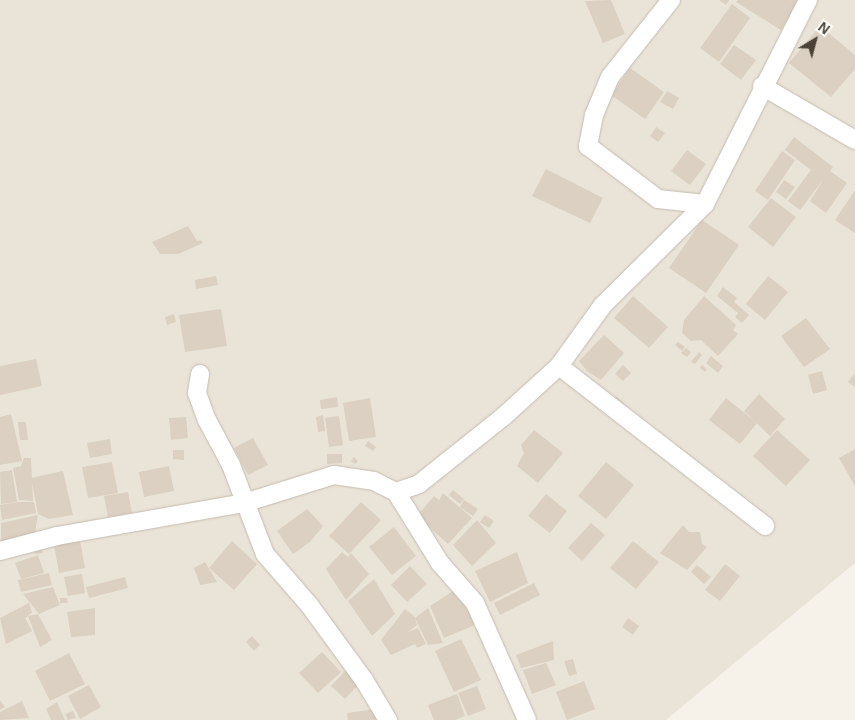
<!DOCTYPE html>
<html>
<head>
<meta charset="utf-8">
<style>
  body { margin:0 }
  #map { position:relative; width:855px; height:720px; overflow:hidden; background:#f6f2ea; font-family:Arial,sans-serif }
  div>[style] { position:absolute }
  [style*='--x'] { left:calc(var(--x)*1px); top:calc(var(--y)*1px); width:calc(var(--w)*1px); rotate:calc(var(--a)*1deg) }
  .residential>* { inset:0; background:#eae4d8 }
  .building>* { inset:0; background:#dbd0c1 }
  .roads { filter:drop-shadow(0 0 1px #c5bcaf) drop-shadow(0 0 1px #c5bcaf) }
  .street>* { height:18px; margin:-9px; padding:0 9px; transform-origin:9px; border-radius:9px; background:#fff }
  span { translate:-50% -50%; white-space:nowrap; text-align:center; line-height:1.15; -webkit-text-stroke:4.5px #fff; paint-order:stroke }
  .north { position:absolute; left:790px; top:15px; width:50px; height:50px; -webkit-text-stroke:4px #fff; paint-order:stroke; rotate:37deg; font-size:14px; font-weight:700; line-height:20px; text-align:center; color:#4a4237 }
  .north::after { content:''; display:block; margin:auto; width:18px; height:22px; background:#4a4237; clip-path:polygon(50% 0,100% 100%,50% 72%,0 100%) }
</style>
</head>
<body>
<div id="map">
  <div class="residential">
    <div style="clip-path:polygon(0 0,855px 0,855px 563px,666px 720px,0 720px)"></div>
  </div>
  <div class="building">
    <div style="clip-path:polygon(611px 0,625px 34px,603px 43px,585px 1px)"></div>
    <div style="clip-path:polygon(719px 0,729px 0,726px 5px)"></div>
    <div style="clip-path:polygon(738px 0,800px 0,781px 30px,736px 2px)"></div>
    <div style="clip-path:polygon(732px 4px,750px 18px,719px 62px,700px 48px)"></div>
    <div style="clip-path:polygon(820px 26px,855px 55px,855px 69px,831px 97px,789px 63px)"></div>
    <div style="clip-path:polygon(734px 45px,756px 60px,741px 80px,720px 64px)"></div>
    <div style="clip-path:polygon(630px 68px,664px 92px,645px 119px,611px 95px)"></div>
    <div style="clip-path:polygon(667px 91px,679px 98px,673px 109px,660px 102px)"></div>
    <div style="clip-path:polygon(656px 127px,665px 133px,658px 142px,650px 136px)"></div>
    <div style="clip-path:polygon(794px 137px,833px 167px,830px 171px,847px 183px,826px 213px,810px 201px,823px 180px,800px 210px,788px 201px,811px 170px,785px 150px)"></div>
    <div style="clip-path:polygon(687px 150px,706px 164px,690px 185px,671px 171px)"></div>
    <div style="clip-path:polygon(782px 151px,795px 160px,768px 200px,755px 191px)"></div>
    <div style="clip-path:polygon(546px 169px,603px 198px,590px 223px,532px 196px)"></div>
    <div style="clip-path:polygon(784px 180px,795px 187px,786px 199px,776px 192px)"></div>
    <div style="clip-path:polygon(855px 190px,855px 233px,835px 220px)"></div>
    <div style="clip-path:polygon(771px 198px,796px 217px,773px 247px,748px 227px)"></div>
    <div style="clip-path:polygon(702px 220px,739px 245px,706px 293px,669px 268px)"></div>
    <div style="clip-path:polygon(188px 226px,197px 241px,201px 240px,203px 243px,178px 254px,160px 254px,152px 242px)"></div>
    <div style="clip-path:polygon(216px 276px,218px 285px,196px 289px,195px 280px)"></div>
    <div style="clip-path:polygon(768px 276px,788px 292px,765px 320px,746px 304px)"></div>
    <div style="clip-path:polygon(723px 287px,737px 298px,734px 302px,749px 315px,742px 323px,735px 317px,738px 313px,717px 296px)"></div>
    <div style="clip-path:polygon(633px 296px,668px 327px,649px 348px,614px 318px)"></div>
    <div style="clip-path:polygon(704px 296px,736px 325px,733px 330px,738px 334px,718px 356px,701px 340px,691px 341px,682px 333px,684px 320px)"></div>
    <div style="clip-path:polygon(221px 309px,227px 346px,185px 352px,179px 315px)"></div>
    <div style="clip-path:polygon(174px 314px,176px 322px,167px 325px,165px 317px)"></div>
    <div style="clip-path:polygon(806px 318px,830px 349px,804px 367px,781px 336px)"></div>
    <div style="clip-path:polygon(604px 335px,624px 353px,601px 380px,587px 371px,579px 361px)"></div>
    <div style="clip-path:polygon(678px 342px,685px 347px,682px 351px,675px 345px)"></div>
    <div style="clip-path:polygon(686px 348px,691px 352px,687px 357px,681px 353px)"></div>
    <div style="clip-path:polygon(699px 352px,702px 355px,695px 364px,691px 362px)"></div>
    <div style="clip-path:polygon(711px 356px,723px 366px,718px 373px,706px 363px)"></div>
    <div style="clip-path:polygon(36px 359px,42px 386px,0 395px,0 366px)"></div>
    <div style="clip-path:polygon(623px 365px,631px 373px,623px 381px,615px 374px)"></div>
    <div style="clip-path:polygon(702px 365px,707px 369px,705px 372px,700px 368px)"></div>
    <div style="clip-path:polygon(822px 371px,827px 390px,813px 394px,808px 375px)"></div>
    <div style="clip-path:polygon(855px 373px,855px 387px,848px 382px)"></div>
    <div style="clip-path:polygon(759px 394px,785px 419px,770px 436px,744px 411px)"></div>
    <div style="clip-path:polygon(616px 396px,624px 403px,621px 407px,613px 400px)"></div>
    <div style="clip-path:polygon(337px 397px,338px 407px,321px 409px,320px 400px)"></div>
    <div style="clip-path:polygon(370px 398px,376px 437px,349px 441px,343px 403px)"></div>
    <div style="clip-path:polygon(726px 398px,757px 423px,740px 444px,709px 420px)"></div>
    <div style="clip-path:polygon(11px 414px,22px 461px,0 465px,0 417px)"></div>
    <div style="clip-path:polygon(323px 415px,325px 431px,318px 432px,316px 417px)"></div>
    <div style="clip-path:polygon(339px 416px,343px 445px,329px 447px,325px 418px)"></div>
    <div style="clip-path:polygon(186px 417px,188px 438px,171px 440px,169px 418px)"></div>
    <div style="clip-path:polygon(18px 422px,26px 422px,28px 440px,20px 440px)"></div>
    <div style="clip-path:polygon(534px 430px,563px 453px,538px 483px,517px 466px,524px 453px,521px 445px)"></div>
    <div style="clip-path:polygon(777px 430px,810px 460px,786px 486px,753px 456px)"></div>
    <div style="clip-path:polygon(253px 438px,268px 465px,248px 475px,234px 448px)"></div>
    <div style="clip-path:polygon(110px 439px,112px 454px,90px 458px,87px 443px)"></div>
    <div style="clip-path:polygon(368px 441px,376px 447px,373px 451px,365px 446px)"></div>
    <div style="clip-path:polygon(855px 449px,855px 486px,839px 458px)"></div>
    <div style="clip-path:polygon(173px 450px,184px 450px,184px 460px,173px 459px)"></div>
    <div style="clip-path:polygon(327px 454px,342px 454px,342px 463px,327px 464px)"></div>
    <div style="clip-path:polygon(354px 457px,358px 461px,355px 464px,351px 461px)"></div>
    <div style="clip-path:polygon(24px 458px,31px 458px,33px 501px,19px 500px,13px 468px,21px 466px)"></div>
    <div style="clip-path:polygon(112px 462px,118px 493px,88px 498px,82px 467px)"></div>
    <div style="clip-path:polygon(606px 462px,634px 485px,606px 519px,578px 496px)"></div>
    <div style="clip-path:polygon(169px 466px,174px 491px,144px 497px,139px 472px)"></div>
    <div style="clip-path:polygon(12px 470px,17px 502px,1px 504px,0 472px)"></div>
    <div style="clip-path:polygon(63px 471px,73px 515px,49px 519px,38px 514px,31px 478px)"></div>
    <div style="clip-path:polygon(453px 490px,464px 499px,460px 504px,449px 495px)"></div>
    <div style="clip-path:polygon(128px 492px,132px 513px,108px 517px,104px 496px)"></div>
    <div style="clip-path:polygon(443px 493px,472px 518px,448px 544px,417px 516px,434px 496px,439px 500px)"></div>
    <div style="clip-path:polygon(546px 494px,567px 511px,550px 533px,528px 516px)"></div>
    <div style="clip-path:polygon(464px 500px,478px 509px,473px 516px,460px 507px)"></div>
    <div style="clip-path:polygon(18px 502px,34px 502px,36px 513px,2px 520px,0 505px)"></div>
    <div style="clip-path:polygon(361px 502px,381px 520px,349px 554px,329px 536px)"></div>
    <div style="clip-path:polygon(307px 509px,323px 526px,310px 542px,293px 554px,277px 531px)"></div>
    <div style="clip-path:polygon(38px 515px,34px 538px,1px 544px,1px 523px)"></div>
    <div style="clip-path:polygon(485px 515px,494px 521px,489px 528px,480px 522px)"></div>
    <div style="clip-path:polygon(477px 520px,496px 543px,472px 566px,453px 545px)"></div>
    <div style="clip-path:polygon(591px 523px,605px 535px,582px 561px,568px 548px)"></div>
    <div style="clip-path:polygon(683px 525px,689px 532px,700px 532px,702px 544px,707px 547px,687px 570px,660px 553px)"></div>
    <div style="clip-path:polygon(394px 527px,416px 556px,392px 575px,369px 547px)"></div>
    <div style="clip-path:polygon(80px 541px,85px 568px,59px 573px,54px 545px)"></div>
    <div style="clip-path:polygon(232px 541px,257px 564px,234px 590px,209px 568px)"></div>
    <div style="clip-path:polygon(633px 541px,659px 562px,636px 589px,610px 568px)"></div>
    <div style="clip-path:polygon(42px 549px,43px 553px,35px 554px,34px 551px)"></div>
    <div style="clip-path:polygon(342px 552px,348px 557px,351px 553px,369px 574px,346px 600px,326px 569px)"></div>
    <div style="clip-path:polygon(517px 552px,528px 583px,490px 602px,475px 571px)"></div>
    <div style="clip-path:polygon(38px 555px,44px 573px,21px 579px,15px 563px)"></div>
    <div style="clip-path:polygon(205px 562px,217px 582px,200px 585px,194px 568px)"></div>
    <div style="clip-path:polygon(725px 564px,740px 576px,720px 601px,705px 590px)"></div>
    <div style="clip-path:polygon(697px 565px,711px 577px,704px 584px,691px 572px)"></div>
    <div style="clip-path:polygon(410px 566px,427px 584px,407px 602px,391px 585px)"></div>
    <div style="clip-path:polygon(49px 573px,52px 585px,21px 592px,18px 580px)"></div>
    <div style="clip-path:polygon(82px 574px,85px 593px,68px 596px,64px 577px)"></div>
    <div style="clip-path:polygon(125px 577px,128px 588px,89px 598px,86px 587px)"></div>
    <div style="clip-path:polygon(374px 579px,395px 614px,372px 636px,348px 601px)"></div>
    <div style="clip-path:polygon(534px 583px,540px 595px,500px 615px,494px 603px)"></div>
    <div style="clip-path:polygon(53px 587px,60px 605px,39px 614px,23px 594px)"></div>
    <div style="clip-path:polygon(456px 589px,475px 625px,444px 638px,430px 606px)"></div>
    <div style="clip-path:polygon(60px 598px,67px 598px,68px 603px,60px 603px)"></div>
    <div style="clip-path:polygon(29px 603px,32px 613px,25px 618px,32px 631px,6px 644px,0 618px)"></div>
    <div style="clip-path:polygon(95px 608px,95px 635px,71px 637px,67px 612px)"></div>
    <div style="clip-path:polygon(428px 608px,443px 643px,428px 645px,415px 618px)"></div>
    <div style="clip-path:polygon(405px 609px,415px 617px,417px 625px,408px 632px,418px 628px,426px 644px,417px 648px,415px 644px,391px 655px,381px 640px)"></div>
    <div style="clip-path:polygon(38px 614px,52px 640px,40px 647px,28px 616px)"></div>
    <div style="clip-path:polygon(628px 618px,639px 626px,633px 635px,622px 627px)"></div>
    <div style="clip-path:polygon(252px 636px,260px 645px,254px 651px,246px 642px)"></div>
    <div style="clip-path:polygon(461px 639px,481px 680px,454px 692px,435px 651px)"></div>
    <div style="clip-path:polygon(553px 641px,554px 660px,521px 668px,516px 655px)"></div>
    <div style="clip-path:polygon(322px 652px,341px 672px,318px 693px,299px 673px)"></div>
    <div style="clip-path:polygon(69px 653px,85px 684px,50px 701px,35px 671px)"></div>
    <div style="clip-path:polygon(573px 659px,577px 674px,569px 676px,564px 661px)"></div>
    <div style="clip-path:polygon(546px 663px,556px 685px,532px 694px,523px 670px)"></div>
    <div style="clip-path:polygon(346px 670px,360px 683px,345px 699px,331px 686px)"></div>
    <div style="clip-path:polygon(584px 681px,595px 709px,567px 720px,556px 692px)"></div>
    <div style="clip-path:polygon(89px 685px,101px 707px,80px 719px,68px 696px)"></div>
    <div style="clip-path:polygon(477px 686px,486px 709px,468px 716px,458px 693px)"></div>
    <div style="clip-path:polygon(457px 694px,465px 716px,455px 720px,434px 720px,428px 705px)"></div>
    <div style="clip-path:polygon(0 700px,5px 707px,0 710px)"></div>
    <div style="clip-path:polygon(22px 701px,29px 718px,0 720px,0 712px)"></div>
    <div style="clip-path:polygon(57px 702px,65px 720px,51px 720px,46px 709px)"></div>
    <div style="clip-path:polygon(376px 709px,378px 720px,348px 720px,347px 713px)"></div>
    <div style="clip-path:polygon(73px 711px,76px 718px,68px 720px,65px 714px)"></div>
  </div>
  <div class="roads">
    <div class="street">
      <div style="--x:671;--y:0;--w:98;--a:128.4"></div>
      <div style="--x:610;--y:77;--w:41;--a:112.8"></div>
      <div style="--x:594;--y:115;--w:32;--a:101"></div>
      <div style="--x:588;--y:146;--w:88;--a:37.1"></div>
      <div style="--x:658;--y:199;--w:47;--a:6.1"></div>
      <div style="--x:762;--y:86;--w:108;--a:30.1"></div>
      <div style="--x:559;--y:366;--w:75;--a:-54.2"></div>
      <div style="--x:603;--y:305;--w:144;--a:-44.7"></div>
      <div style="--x:705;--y:204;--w:229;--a:-63.2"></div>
      <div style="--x:200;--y:374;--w:19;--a:99"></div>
      <div style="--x:197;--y:393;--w:29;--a:70"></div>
      <div style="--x:207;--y:420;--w:51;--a:61.9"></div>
      <div style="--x:231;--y:465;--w:95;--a:69.1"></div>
      <div style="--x:265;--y:554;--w:69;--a:49.1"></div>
      <div style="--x:310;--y:606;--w:92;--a:53.9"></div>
      <div style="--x:364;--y:680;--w:47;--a:59"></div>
      <div style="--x:396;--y:492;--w:84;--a:58.2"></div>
      <div style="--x:440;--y:563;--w:53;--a:48.8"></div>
      <div style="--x:475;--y:603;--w:128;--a:66"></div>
      <div style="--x:0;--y:551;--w:59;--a:-14.7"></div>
      <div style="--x:57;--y:536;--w:190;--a:-10"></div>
      <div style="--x:244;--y:503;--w:94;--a:-17.3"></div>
      <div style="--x:334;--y:475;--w:40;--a:8.5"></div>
      <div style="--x:374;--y:481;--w:25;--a:27"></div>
      <div style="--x:396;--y:492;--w:24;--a:-19"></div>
      <div style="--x:419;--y:484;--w:107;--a:-38.6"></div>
      <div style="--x:503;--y:417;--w:76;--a:-42.3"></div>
      <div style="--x:559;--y:366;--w:261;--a:37.8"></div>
    </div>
  </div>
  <div class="north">N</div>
</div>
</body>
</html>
